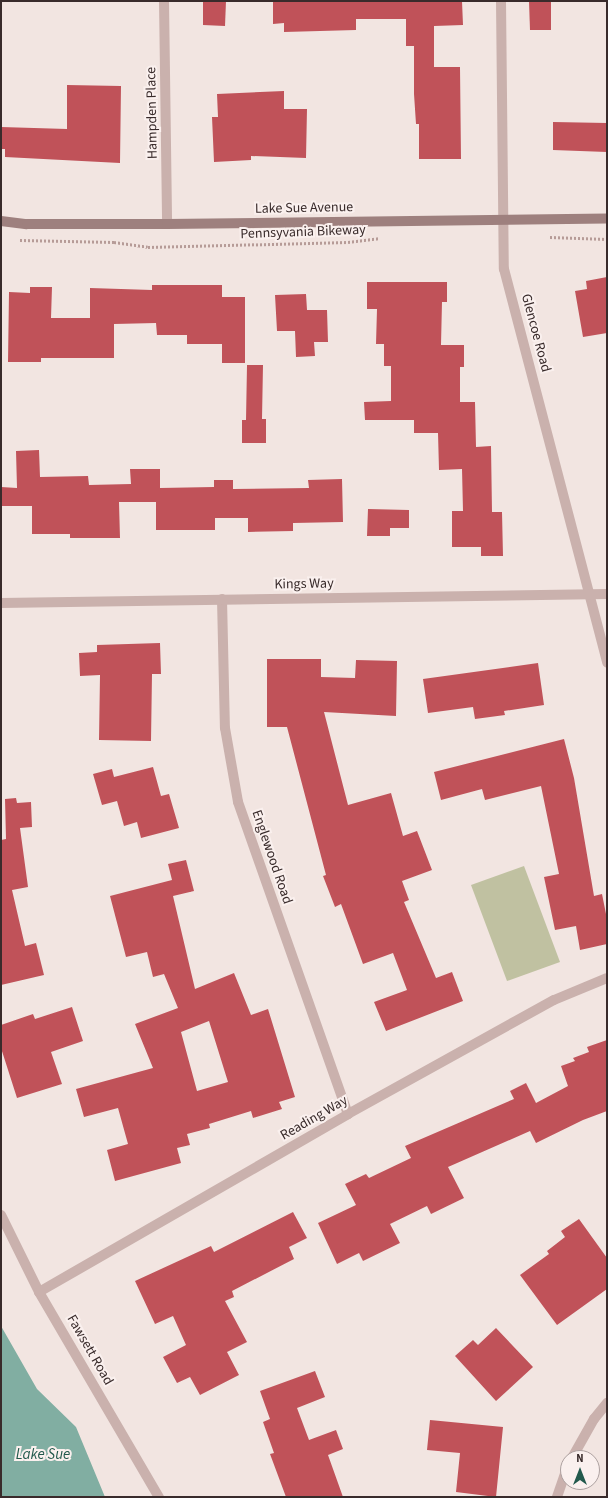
<!DOCTYPE html>
<html>
<head>
<meta charset="utf-8">
<style>
  body { margin:0 }
  #map { position:relative; width:608px; height:1498px; overflow:hidden; background:#f2e5e1; font-family:"Source Sans 3",sans-serif }
  div>[style] { position:absolute }
  [style*='--x'] { left:calc(var(--x)*1px); top:calc(var(--y)*1px); width:calc(var(--w)*1px); rotate:calc(var(--a)*1deg) }
  .green>* { inset:0; background:#c0c1a1 }
  .water>* { inset:0; background:#81aea2 }
  .building>* { inset:0; background:#c05259 }
  .path>* { height:2.5px; margin-top:-1.25px; transform-origin:0; background:repeating-linear-gradient(90deg,#b69b97 0 2px,transparent 0 4px) }
  .street>* { height:10px; margin:-5px; padding:0 5px; transform-origin:5px; border-radius:5px; background:#cab1ad }
  .secondary>* { height:10px; margin:-5px; padding:0 5px; transform-origin:5px; border-radius:5px; background:#9e807e }
  span { translate:-50% -50%; white-space:nowrap; text-align:center; line-height:1.15; -webkit-text-stroke:4px #faf0ee; paint-order:stroke }
  .street-label { font-size:14px; color:#392b2b }
  .water-label { font-size:15px; color:#22594c; font-style:italic }
  .frame { position:absolute; inset:0; border:2px solid #392b2b; pointer-events:none }
  .north { position:absolute; left:560px; top:1450px; width:40px; height:40px; box-sizing:border-box; background:#faf0ee; border:1px solid #ada1a0; border-radius:50%; rotate:0deg; font-size:11px; font-weight:700; line-height:16px; text-align:center; color:#392b2b }
  .north::after { content:''; display:block; margin:auto; width:14px; height:18px; background:#22594c; clip-path:polygon(50% 0,100% 100%,50% 72%,0 100%) }
</style>
</head>
<body>
<div id="map">
  <div class="green">
    <div style="clip-path:polygon(524px 866px,560px 962px,507px 981px,471px 885px)"></div>
  </div>
  <div class="water">
    <div style="clip-path:polygon(1px 1326px,37px 1389px,76px 1427px,105px 1497px,1px 1497px)"></div>
  </div>
  <div class="building">
    <div style="clip-path:polygon(203px 1px,226px 1px,225px 26px,203px 25px)"></div>
    <div style="clip-path:polygon(273px 1px,462px 1px,463px 25px,434px 26px,434px 67px,460px 67px,461px 159px,419px 159px,419px 124px,416px 124px,414px 94px,414px 46px,406px 46px,406px 19px,356px 19px,356px 30px,284px 32px,284px 23px,273px 24px)"></div>
    <div style="clip-path:polygon(529px 1px,551px 1px,551px 30px,530px 30px)"></div>
    <div style="clip-path:polygon(67px 85px,121px 86px,120px 163px,5px 157px,5px 149px,1px 149px,1px 127px,67px 129px)"></div>
    <div style="clip-path:polygon(284px 91px,284px 109px,307px 109px,306px 158px,251px 156px,251px 160px,214px 162px,212px 117px,218px 117px,217px 94px)"></div>
    <div style="clip-path:polygon(553px 122px,607px 123px,607px 152px,553px 150px)"></div>
    <div style="clip-path:polygon(607px 277px,607px 333px,583px 337px,575px 291px,587px 289px,586px 281px)"></div>
    <div style="clip-path:polygon(367px 282px,447px 282px,447px 302px,442px 302px,441px 345px,464px 345px,464px 367px,460px 367px,460px 402px,475px 402px,476px 447px,491px 446px,492px 512px,502px 512px,503px 556px,481px 556px,481px 547px,452px 547px,452px 511px,463px 511px,462px 469px,439px 470px,438px 433px,414px 433px,414px 420px,365px 420px,364px 402px,391px 401px,391px 366px,384px 366px,384px 344px,376px 344px,377px 309px,367px 309px)"></div>
    <div style="clip-path:polygon(152px 285px,222px 285px,222px 297px,245px 297px,245px 363px,222px 363px,222px 344px,187px 344px,187px 335px,157px 335px,156px 323px,114px 324px,114px 358px,41px 358px,41px 362px,8px 362px,9px 292px,30px 293px,30px 287px,52px 287px,51px 318px,90px 318px,90px 288px,152px 290px)"></div>
    <div style="clip-path:polygon(306px 294px,307px 310px,327px 310px,328px 342px,314px 342px,315px 356px,296px 357px,295px 331px,277px 331px,275px 295px)"></div>
    <div style="clip-path:polygon(247px 365px,263px 365px,262px 419px,266px 419px,266px 443px,242px 443px,242px 420px,246px 420px)"></div>
    <div style="clip-path:polygon(39px 450px,40px 477px,88px 476px,89px 485px,131px 484px,130px 469px,160px 469px,160px 488px,214px 487px,214px 480px,233px 480px,233px 489px,309px 488px,308px 480px,342px 479px,343px 522px,293px 523px,293px 531px,248px 532px,248px 518px,215px 518px,215px 530px,156px 530px,156px 502px,119px 502px,120px 538px,70px 538px,70px 534px,32px 534px,32px 506px,1px 506px,1px 487px,17px 488px,16px 451px)"></div>
    <div style="clip-path:polygon(368px 509px,409px 510px,409px 528px,390px 528px,390px 536px,367px 536px)"></div>
    <div style="clip-path:polygon(160px 643px,161px 674px,152px 674px,151px 741px,99px 740px,100px 675px,80px 676px,79px 653px,97px 652px,97px 645px)"></div>
    <div style="clip-path:polygon(267px 659px,321px 659px,321px 677px,355px 678px,356px 660px,397px 661px,396px 716px,324px 712px,348px 805px,391px 793px,403px 836px,417px 831px,432px 870px,402px 881px,409px 900px,404px 902px,436px 978px,452px 972px,463px 1001px,386px 1031px,374px 1002px,407px 990px,393px 953px,363px 964px,341px 904px,335px 907px,323px 876px,326px 875px,287px 727px,267px 727px)"></div>
    <div style="clip-path:polygon(538px 663px,544px 705px,504px 711px,505px 715px,475px 719px,473px 707px,428px 713px,423px 679px)"></div>
    <div style="clip-path:polygon(564px 739px,574px 778px,594px 896px,602px 894px,607px 919px,607px 944px,580px 950px,576px 926px,555px 930px,544px 877px,559px 874px,541px 786px,485px 800px,482px 789px,441px 800px,434px 772px)"></div>
    <div style="clip-path:polygon(153px 767px,161px 796px,169px 794px,179px 828px,141px 838px,137px 822px,124px 826px,117px 801px,102px 805px,93px 774px,112px 769px,114px 777px)"></div>
    <div style="clip-path:polygon(16px 798px,17px 803px,31px 802px,32px 827px,20px 828px,28px 887px,12px 890px,25px 946px,36px 943px,44px 975px,1px 985px,1px 840px,6px 839px,5px 799px)"></div>
    <div style="clip-path:polygon(evenodd,186px 860px,194px 891px,173px 896px,195px 989px,234px 973px,251px 1015px,268px 1009px,295px 1097px,279px 1102px,282px 1109px,253px 1118px,251px 1111px,209px 1124px,210px 1128px,187px 1134px,190px 1145px,177px 1148px,181px 1163px,115px 1181px,107px 1150px,128px 1144px,118px 1108px,84px 1117px,76px 1089px,153px 1068px,135px 1024px,178px 1008px,164px 974px,153px 977px,147px 952px,126px 957px,110px 896px,172px 880px,168px 864px,186px 860px,209px 1021px,228px 1082px,197px 1091px,181px 1032px,209px 1021px)"></div>
    <div style="clip-path:polygon(72px 1007px,83px 1041px,51px 1052px,62px 1084px,17px 1098px,1px 1048px,1px 1025px,33px 1014px,35px 1019px)"></div>
    <div style="clip-path:polygon(607px 1040px,607px 1111px,583px 1120px,536px 1143px,530px 1131px,448px 1167px,464px 1198px,431px 1214px,427px 1206px,390px 1224px,400px 1243px,363px 1261px,359px 1253px,337px 1264px,318px 1223px,356px 1205px,345px 1184px,366px 1174px,369px 1178px,411px 1158px,405px 1146px,514px 1099px,510px 1091px,526px 1083px,536px 1103px,568px 1086px,561px 1066px,575px 1061px,573px 1058px,589px 1052px,587px 1047px)"></div>
    <div style="clip-path:polygon(293px 1212px,307px 1238px,289px 1247px,294px 1259px,232px 1291px,234px 1297px,225px 1301px,247px 1342px,227px 1352px,239px 1375px,200px 1395px,190px 1377px,177px 1383px,163px 1357px,186px 1345px,173px 1316px,155px 1324px,135px 1281px,211px 1246px,214px 1252px)"></div>
    <div style="clip-path:polygon(579px 1219px,607px 1258px,607px 1289px,557px 1325px,520px 1275px,549px 1254px,547px 1251px,565px 1237px,561px 1231px)"></div>
    <div style="clip-path:polygon(496px 1328px,533px 1367px,496px 1401px,455px 1356px,473px 1340px,478px 1345px)"></div>
    <div style="clip-path:polygon(315px 1371px,325px 1397px,297px 1408px,309px 1440px,336px 1430px,343px 1449px,328px 1455px,343px 1497px,286px 1497px,270px 1454px,274px 1453px,263px 1422px,270px 1419px,260px 1391px)"></div>
    <div style="clip-path:polygon(430px 1420px,503px 1427px,496px 1497px,456px 1492px,460px 1453px,427px 1450px)"></div>
  </div>
  <div class="path">
    <div style="--x:550;--y:237;--w:57;--a:2"></div>
    <div style="--x:20;--y:240;--w:94;--a:1.2"></div>
    <div style="--x:114;--y:242;--w:34;--a:8"></div>
    <div style="--x:148;--y:247;--w:200;--a:-1.4"></div>
    <div style="--x:348;--y:242;--w:31;--a:-7"></div>
  </div>
  <div class="street">
    <div style="--x:164;--y:1;--w:223;--a:89.2"></div>
    <div style="--x:501;--y:1;--w:268;--a:89.4"></div>
    <div style="--x:504;--y:269;--w:407;--a:75.3"></div>
    <div style="--x:222;--y:599;--w:129;--a:88.7"></div>
    <div style="--x:225;--y:728;--w:75;--a:80"></div>
    <div style="--x:238;--y:802;--w:331;--a:70.6"></div>
    <div style="--x:1;--y:603;--w:606;--a:-0.85"></div>
    <div style="--x:1;--y:1215;--w:86;--a:63.7"></div>
    <div style="--x:39;--y:1292;--w:238;--a:59.7"></div>
    <div style="--x:39;--y:1292;--w:357;--a:-29.9"></div>
    <div style="--x:348;--y:1114;--w:235;--a:-29"></div>
    <div style="--x:554;--y:1000;--w:57;--a:-22.5"></div>
    <div style="--x:572;--y:1458;--w:45;--a:-60.6"></div>
    <div style="--x:594;--y:1419;--w:21;--a:-51"></div>
    <div style="--x:557;--y:1497;--w:34;--a:-71"></div>
  </div>
  <div class="secondary">
    <div style="--x:1;--y:221;--w:26;--a:7"></div>
    <div style="--x:27;--y:224;--w:140;--a:0"></div>
    <div style="--x:167;--y:224;--w:440;--a:-0.7"></div>
  </div>
  <div class="street-label">
    <span style="left:152px;top:113px;rotate:-91deg">Hampden Place</span>
    <span style="left:304px;top:208px;rotate:-1deg">Lake Sue Avenue</span>
    <span style="left:303px;top:232px;rotate:-2deg">Pennsyvania Bikeway</span>
    <span style="left:536px;top:333px;rotate:75deg">Glencoe Road</span>
    <span style="left:304px;top:584px;rotate:-1deg">Kings Way</span>
    <span style="left:272px;top:857px;rotate:71deg">Englewood Road</span>
    <span style="left:314px;top:1118px;rotate:-30deg">Reading Way</span>
    <span style="left:90px;top:1350px;rotate:60deg">Fawsett Road</span>
  </div>
  <div class="water-label">
    <span style="left:43px;top:1455px">Lake Sue</span>
  </div>
  <div class="frame"></div>
  <div class="north">N</div>
</div>
</body>
</html>
